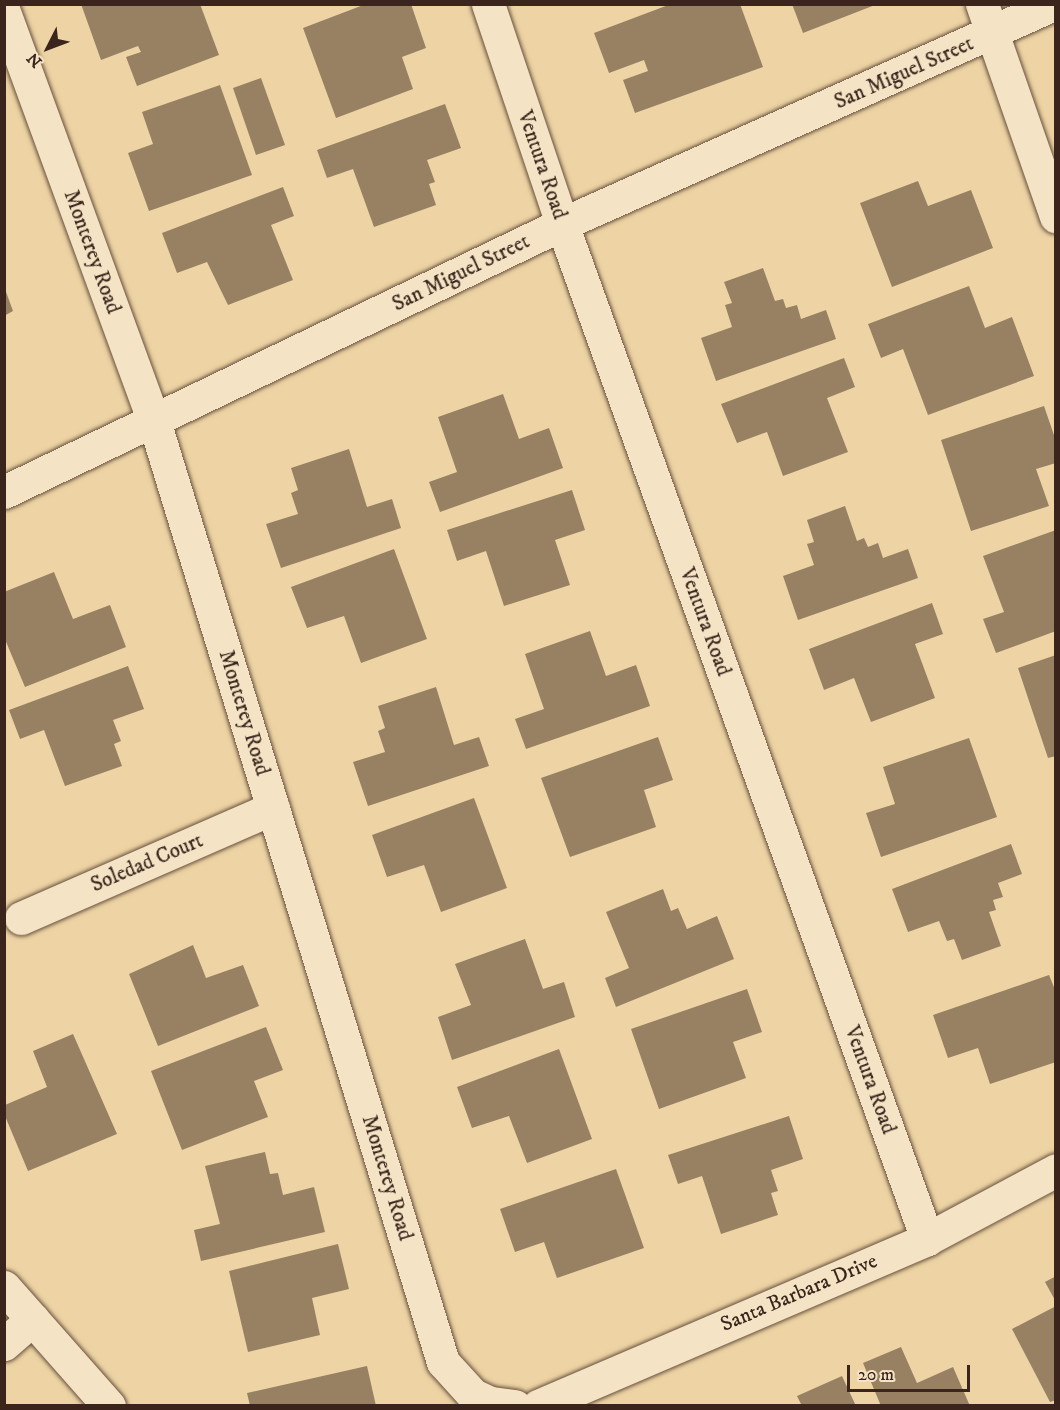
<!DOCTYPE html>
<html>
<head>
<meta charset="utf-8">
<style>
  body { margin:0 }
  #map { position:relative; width:1060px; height:1410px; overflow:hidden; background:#eed4a4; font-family:"IM FELL DW Pica",serif }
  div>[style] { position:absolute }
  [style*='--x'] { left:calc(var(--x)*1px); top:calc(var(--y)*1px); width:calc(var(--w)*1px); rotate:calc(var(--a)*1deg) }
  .building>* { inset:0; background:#988063 }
  .roads { filter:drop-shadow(0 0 2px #67503e) drop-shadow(0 0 2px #67503e) }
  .minor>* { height:33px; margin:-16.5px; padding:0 16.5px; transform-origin:16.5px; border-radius:16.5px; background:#f4e3c4 }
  span { translate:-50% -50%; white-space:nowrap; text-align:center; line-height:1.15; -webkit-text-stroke:6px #f4e3c4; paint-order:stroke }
  .street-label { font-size:21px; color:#3a241c }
  .frame { position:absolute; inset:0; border:6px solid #3a241c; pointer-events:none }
  .north { position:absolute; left:18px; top:18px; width:60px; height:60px; -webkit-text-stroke:4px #f4e3c4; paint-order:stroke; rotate:228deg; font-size:16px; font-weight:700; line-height:24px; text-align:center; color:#3a241c }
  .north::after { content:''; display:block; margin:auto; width:21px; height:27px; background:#3a241c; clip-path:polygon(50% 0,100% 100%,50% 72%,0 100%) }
  .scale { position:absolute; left:847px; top:1365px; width:123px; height:27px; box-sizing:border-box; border:3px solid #3a241c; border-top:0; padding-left:8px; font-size:18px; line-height:21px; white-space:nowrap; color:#3a241c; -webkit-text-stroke:4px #f4e3c4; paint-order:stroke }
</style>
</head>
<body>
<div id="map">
  <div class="building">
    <div style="clip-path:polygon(81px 4px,200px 4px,219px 55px,137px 86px,126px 57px,141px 52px,138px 46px,101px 60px)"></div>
    <div style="clip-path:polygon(366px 4px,411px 4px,426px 48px,402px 57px,413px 89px,336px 118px,303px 28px)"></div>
    <div style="clip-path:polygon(671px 4px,740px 4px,763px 67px,635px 113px,623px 80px,648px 71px,644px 60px,609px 73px,594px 33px)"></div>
    <div style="clip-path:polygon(792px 4px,875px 4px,875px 5px,803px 33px)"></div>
    <div style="clip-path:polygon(261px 78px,285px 145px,256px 155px,233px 88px)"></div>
    <div style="clip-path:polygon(220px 85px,252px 175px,149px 211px,128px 153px,153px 144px,142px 112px)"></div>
    <div style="clip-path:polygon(445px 104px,461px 148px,427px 160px,435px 182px,429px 184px,436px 205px,374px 227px,353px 169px,327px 178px,317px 150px)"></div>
    <div style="clip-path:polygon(918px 181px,928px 206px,971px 190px,993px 248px,892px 287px,860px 203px)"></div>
    <div style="clip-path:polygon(283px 187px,294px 216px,271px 225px,293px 280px,228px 305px,207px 262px,177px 273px,162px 233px)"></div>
    <div style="clip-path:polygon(763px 268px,775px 301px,783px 299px,786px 308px,797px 305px,801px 319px,826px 310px,836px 339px,716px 381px,701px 338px,732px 327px,725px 305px,732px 303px,724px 282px)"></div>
    <div style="clip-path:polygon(969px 286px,985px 328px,1012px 317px,1034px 376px,928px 415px,903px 349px,881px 358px,868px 324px)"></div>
    <div style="clip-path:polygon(5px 289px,13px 311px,4px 316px,4px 290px)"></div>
    <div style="clip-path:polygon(844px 358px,855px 387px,827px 398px,848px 452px,783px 476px,767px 432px,737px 443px,721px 404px)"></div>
    <div style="clip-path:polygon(503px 394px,519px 439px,549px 428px,563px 468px,440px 512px,429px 482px,457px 472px,438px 417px)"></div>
    <div style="clip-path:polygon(1044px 406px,1056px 441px,1056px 463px,1036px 469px,1049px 506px,971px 531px,941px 440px)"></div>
    <div style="clip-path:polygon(349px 449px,367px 507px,392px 499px,401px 528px,281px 568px,266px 524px,298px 514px,291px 493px,298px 490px,291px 468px)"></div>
    <div style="clip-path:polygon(572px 490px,585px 530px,555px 540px,570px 585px,504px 606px,486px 551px,457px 561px,447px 530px)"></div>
    <div style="clip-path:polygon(845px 506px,857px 541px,864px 538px,868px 547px,878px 543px,883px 558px,908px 549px,918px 578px,798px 620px,783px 576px,814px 565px,807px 544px,814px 542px,807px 520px)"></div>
    <div style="clip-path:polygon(1056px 530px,1056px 631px,996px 653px,983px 619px,1004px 612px,983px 556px)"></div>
    <div style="clip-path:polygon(394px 549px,427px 639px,361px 663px,344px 616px,307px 628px,291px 587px)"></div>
    <div style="clip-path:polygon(54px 572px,73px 619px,110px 605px,126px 647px,25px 687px,4px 637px,4px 592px)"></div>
    <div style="clip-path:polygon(932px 603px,943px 634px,915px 644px,935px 698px,871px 722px,854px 678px,824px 690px,809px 649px)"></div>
    <div style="clip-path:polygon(590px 631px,606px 676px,636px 665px,650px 706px,526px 749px,515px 719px,544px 709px,525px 654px)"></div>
    <div style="clip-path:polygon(1056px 655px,1056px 756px,1048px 758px,1018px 668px)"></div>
    <div style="clip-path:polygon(128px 666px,144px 709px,113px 720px,121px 741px,114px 744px,122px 766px,65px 786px,44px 730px,20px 739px,9px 710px)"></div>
    <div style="clip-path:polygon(436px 687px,454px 745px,479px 737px,489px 766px,368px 806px,353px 762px,385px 752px,378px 731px,385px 728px,378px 706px)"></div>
    <div style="clip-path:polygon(658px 737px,673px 780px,644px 790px,656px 827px,570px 857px,541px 778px)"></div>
    <div style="clip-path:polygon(969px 738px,997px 817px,881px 857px,866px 813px,895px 804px,883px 767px)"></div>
    <div style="clip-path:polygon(474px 798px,507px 888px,441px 912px,424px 865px,387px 877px,372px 835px)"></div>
    <div style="clip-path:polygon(1011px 844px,1022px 874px,998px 883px,1003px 897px,993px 900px,996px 910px,989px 912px,1001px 946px,962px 960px,954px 939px,947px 941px,939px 921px,908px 932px,892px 889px)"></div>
    <div style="clip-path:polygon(663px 889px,671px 911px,678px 908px,687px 929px,717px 916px,734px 959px,616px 1007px,605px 978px,629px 968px,606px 912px)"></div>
    <div style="clip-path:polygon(525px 939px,543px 989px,564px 982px,575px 1017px,452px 1060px,438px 1017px,471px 1005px,455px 964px)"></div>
    <div style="clip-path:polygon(193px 945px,206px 978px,243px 965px,259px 1006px,158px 1046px,129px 974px)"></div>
    <div style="clip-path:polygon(1049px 975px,1056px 992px,1056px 1062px,990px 1084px,978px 1048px,948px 1058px,933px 1015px)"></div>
    <div style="clip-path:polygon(747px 989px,762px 1032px,733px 1042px,746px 1078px,659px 1109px,631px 1029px)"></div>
    <div style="clip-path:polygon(266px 1027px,283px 1070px,254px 1081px,268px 1117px,182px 1150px,151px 1071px)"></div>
    <div style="clip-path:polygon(73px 1034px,117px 1134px,28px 1171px,5px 1116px,5px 1105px,47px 1087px,33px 1051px)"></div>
    <div style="clip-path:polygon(559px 1049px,592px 1139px,527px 1163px,509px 1116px,472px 1128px,457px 1087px)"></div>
    <div style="clip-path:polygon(789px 1116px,803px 1159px,771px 1170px,778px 1191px,771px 1193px,778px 1215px,721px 1234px,702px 1176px,678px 1184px,668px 1155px)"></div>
    <div style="clip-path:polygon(265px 1152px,270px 1174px,278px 1173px,283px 1195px,314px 1187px,325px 1232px,201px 1261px,194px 1230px,220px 1224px,205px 1166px)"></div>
    <div style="clip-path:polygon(616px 1169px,644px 1248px,557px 1278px,544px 1242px,515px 1252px,500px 1209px)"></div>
    <div style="clip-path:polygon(338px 1244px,349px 1289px,312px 1298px,320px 1335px,248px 1352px,229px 1271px)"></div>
    <div style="clip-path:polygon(1056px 1276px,1056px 1302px,1045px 1282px)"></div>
    <div style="clip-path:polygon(1056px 1306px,1056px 1400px,1050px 1402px,1012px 1329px)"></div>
    <div style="clip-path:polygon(901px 1347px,917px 1383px,953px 1367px,970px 1406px,881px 1406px,863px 1363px)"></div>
    <div style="clip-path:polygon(367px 1366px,376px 1406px,250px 1406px,247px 1393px)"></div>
    <div style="clip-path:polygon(842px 1376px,856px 1406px,802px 1406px,797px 1396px)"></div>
  </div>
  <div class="roads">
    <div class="minor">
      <div style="--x:488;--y:4;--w:232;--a:71.4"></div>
      <div style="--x:562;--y:224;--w:1079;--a:70.22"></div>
      <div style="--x:982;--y:4;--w:225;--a:70.8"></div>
      <div style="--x:4;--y:12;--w:436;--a:69.9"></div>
      <div style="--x:154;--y:421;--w:984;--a:72.93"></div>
      <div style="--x:443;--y:1362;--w:45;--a:47.7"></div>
      <div style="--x:473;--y:1395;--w:19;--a:25"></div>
      <div style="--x:490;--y:1403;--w:25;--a:7"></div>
      <div style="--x:4;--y:492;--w:619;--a:-25.65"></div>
      <div style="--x:562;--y:224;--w:539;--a:-24.09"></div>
      <div style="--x:21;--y:918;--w:275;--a:-23.6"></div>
      <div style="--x:4;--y:1287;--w:159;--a:48.6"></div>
      <div style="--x:4;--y:1344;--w:38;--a:-41"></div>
      <div style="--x:538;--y:1406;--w:423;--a:-23.2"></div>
      <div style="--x:927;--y:1239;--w:146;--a:-28.1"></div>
    </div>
  </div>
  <div class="street-label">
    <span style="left:904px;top:73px;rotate:-24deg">San Miguel Street</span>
    <span style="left:542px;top:165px;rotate:71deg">Ventura Road</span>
    <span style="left:92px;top:252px;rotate:70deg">Monterey Road</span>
    <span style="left:461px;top:273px;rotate:-26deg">San Miguel Street</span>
    <span style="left:705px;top:622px;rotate:70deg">Ventura Road</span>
    <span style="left:244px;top:713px;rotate:73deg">Monterey Road</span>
    <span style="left:147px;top:863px;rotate:-23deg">Soledad Court</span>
    <span style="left:870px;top:1080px;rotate:70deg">Ventura Road</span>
    <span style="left:387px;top:1178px;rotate:73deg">Monterey Road</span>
    <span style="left:799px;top:1293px;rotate:-23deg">Santa Barbara Drive</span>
  </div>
  <div class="frame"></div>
  <div class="north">N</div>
  <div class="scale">20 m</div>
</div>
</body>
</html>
